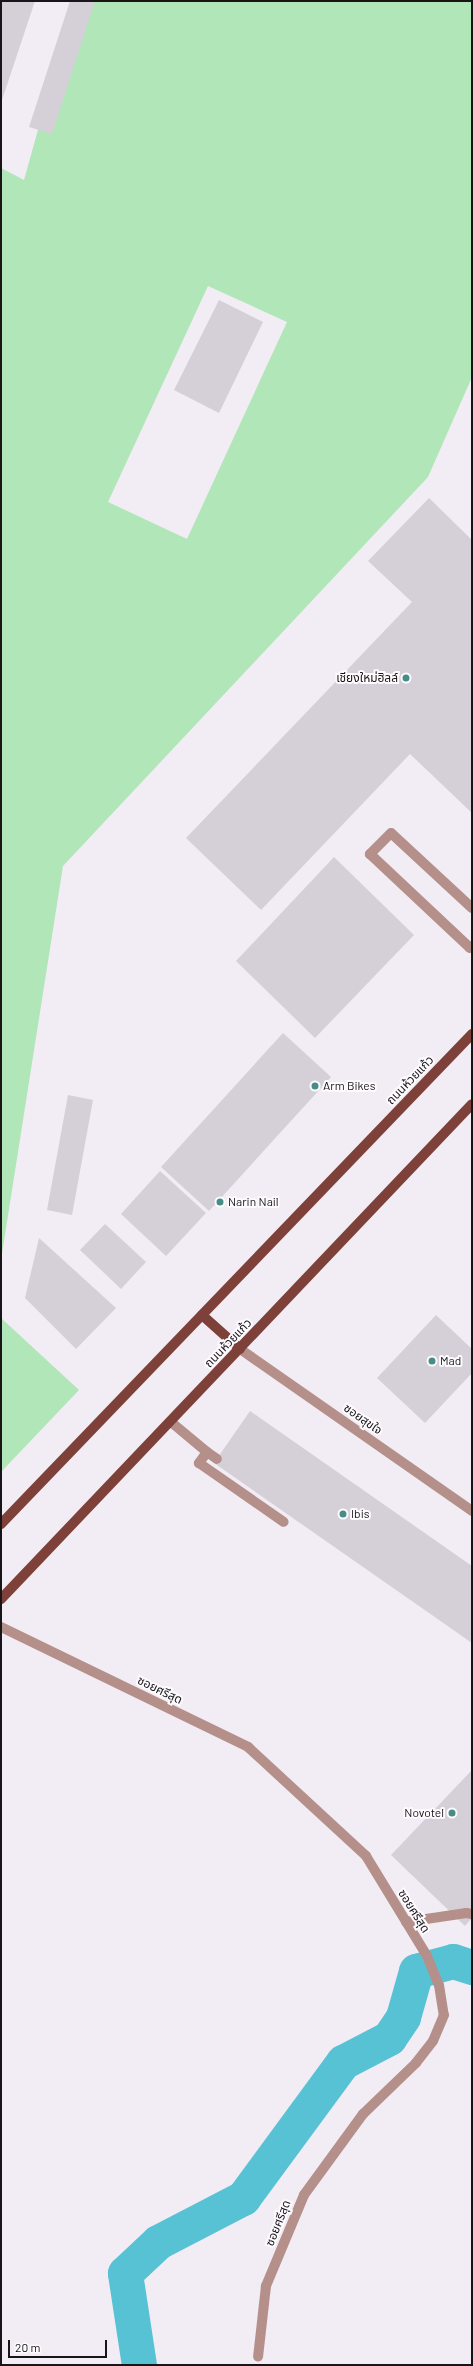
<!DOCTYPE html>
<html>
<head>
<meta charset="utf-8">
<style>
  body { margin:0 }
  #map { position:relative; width:473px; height:2366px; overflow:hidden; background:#f2ecf4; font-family:Barlow,"Noto Sans Thai",sans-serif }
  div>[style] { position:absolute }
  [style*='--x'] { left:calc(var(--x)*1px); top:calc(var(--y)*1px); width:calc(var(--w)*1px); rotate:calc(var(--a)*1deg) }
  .green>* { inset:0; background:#b0e6b8 }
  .canal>* { height:35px; margin:-17.5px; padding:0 17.5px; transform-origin:17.5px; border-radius:17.5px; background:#58c2d5 }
  .building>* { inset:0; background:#d5d0d8 }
  .lane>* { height:10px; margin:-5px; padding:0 5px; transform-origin:5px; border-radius:5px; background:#b5908a }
  .street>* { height:10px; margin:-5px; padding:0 5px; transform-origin:5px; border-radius:5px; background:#b5908a }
  .primary>* { height:10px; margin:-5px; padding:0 5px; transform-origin:5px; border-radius:5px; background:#7e4139 }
  .dots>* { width:11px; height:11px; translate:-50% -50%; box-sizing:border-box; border:2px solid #fdfbfe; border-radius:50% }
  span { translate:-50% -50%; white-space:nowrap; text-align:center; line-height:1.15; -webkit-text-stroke:4px #fdfbfe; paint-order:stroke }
  .poi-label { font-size:12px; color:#171518 }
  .right { translate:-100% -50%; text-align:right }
  .left { translate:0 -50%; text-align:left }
  .street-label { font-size:12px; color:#171518 }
  .frame { position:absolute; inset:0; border:2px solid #171518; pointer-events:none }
  .scale { position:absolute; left:8px; top:2340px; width:99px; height:18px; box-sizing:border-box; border:2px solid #171518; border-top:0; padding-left:5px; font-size:12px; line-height:14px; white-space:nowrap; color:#171518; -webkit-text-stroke:3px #fdfbfe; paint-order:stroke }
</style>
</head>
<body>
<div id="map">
  <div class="green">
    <div style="clip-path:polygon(evenodd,74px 1px,472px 1px,472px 377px,428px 477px,63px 866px,1px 1260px,1px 168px,24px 180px,74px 1px,208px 286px,287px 322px,187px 539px,108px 502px,208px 286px)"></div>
    <div style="clip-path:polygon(1px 1318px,79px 1390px,1px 1472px)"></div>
  </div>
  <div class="canal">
    <div style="--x:139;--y:2365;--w:93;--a:-98.7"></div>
    <div style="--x:125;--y:2273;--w:45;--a:-43.2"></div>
    <div style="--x:158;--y:2242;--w:96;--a:-27.4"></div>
    <div style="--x:243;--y:2198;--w:169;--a:-53.7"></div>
    <div style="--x:343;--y:2062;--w:52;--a:-27.6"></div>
    <div style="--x:389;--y:2038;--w:25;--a:-56"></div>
    <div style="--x:403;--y:2017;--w:48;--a:-74.2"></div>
    <div style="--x:416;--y:1971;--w:38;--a:-15"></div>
    <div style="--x:453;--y:1961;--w:20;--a:18"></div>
  </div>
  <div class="building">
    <div style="clip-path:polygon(1px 1px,35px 1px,1px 103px)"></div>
    <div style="clip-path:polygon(70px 1px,95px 1px,52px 134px,29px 127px)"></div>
    <div style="clip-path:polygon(219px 300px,263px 322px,219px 413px,174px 390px)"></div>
    <div style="clip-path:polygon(429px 498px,472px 540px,472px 813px,410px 754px,261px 910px,186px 838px,412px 602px,368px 561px)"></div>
    <div style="clip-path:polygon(334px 857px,414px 935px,315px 1038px,236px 961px)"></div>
    <div style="clip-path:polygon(283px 1033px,331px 1077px,209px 1211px,161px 1167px)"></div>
    <div style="clip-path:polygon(68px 1095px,93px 1100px,72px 1215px,47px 1210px)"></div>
    <div style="clip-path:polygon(160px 1171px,206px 1213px,166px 1256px,121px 1214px)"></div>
    <div style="clip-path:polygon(105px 1224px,146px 1262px,121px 1289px,80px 1250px)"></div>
    <div style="clip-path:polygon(39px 1238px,116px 1308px,76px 1349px,25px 1298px)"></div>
    <div style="clip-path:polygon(436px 1315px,472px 1349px,472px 1373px,425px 1423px,377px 1378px)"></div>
    <div style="clip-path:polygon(250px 1411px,472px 1566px,472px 1643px,214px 1463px)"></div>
    <div style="clip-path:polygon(472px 1770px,472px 1918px,465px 1926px,391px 1855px)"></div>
  </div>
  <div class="lane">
    <div style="--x:472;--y:908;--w:110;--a:-137.2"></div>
    <div style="--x:391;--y:833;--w:30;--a:135"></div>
    <div style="--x:370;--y:854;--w:137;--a:43.2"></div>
    <div style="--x:470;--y:948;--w:3;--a:-45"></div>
    <div style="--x:171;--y:1422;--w:47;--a:39.8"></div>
    <div style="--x:207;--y:1452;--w:14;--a:126"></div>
    <div style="--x:199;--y:1463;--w:103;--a:34.8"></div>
    <div style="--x:207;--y:1452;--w:12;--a:35"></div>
    <div style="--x:406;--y:1922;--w:61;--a:-8.5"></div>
    <div style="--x:466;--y:1913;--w:6;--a:9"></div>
  </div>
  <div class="street">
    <div style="--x:240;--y:1349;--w:283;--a:34.9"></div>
    <div style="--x:1;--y:1627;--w:275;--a:25.9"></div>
    <div style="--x:248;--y:1747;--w:161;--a:42.7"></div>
    <div style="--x:366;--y:1856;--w:117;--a:58.6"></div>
    <div style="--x:427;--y:1956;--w:31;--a:68"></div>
    <div style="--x:439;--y:1985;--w:30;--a:81"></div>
    <div style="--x:444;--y:2015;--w:28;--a:113"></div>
    <div style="--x:433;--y:2041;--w:28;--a:128"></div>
    <div style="--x:416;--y:2063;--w:74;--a:136.1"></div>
    <div style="--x:363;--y:2114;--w:100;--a:126.1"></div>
    <div style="--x:304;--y:2195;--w:99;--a:112.7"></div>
    <div style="--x:266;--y:2286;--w:71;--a:96.4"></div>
  </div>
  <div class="primary">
    <div style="--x:202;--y:1315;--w:51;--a:41.8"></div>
    <div style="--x:1;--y:1524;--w:680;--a:-46.13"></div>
    <div style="--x:1;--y:1599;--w:683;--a:-46.42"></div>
  </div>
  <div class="dots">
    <div style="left:406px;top:678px;background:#468d89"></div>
    <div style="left:315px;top:1086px;background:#468d89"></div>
    <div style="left:220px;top:1202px;background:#468d89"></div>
    <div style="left:432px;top:1361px;background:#468d89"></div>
    <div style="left:343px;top:1514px;background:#468d89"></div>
    <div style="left:452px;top:1813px;background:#468d89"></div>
  </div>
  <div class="poi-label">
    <span class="right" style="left:398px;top:678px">เชียงใหม่ฮิลล์</span>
    <span class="left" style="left:323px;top:1086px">Arm Bikes</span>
    <span class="left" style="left:228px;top:1202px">Narin Nail</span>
    <span class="left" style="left:440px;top:1361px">Mad</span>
    <span class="left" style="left:351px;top:1514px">Ibis</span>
    <span class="right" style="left:444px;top:1813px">Novotel</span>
  </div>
  <div class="street-label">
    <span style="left:410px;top:1080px;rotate:-46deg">ถนนห้วยแก้ว</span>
    <span style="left:228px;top:1343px;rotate:-46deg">ถนนห้วยแก้ว</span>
    <span style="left:363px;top:1419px;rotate:35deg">ซอยสุขใจ</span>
    <span style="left:160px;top:1690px;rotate:26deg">ซอยศรีสุด</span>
    <span style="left:414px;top:1911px;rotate:58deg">ซอยศรีสุด</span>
    <span style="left:278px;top:2223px;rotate:-68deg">ซอยศรีสุด</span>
  </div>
  <div class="frame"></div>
  <div class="scale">20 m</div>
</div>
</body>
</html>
